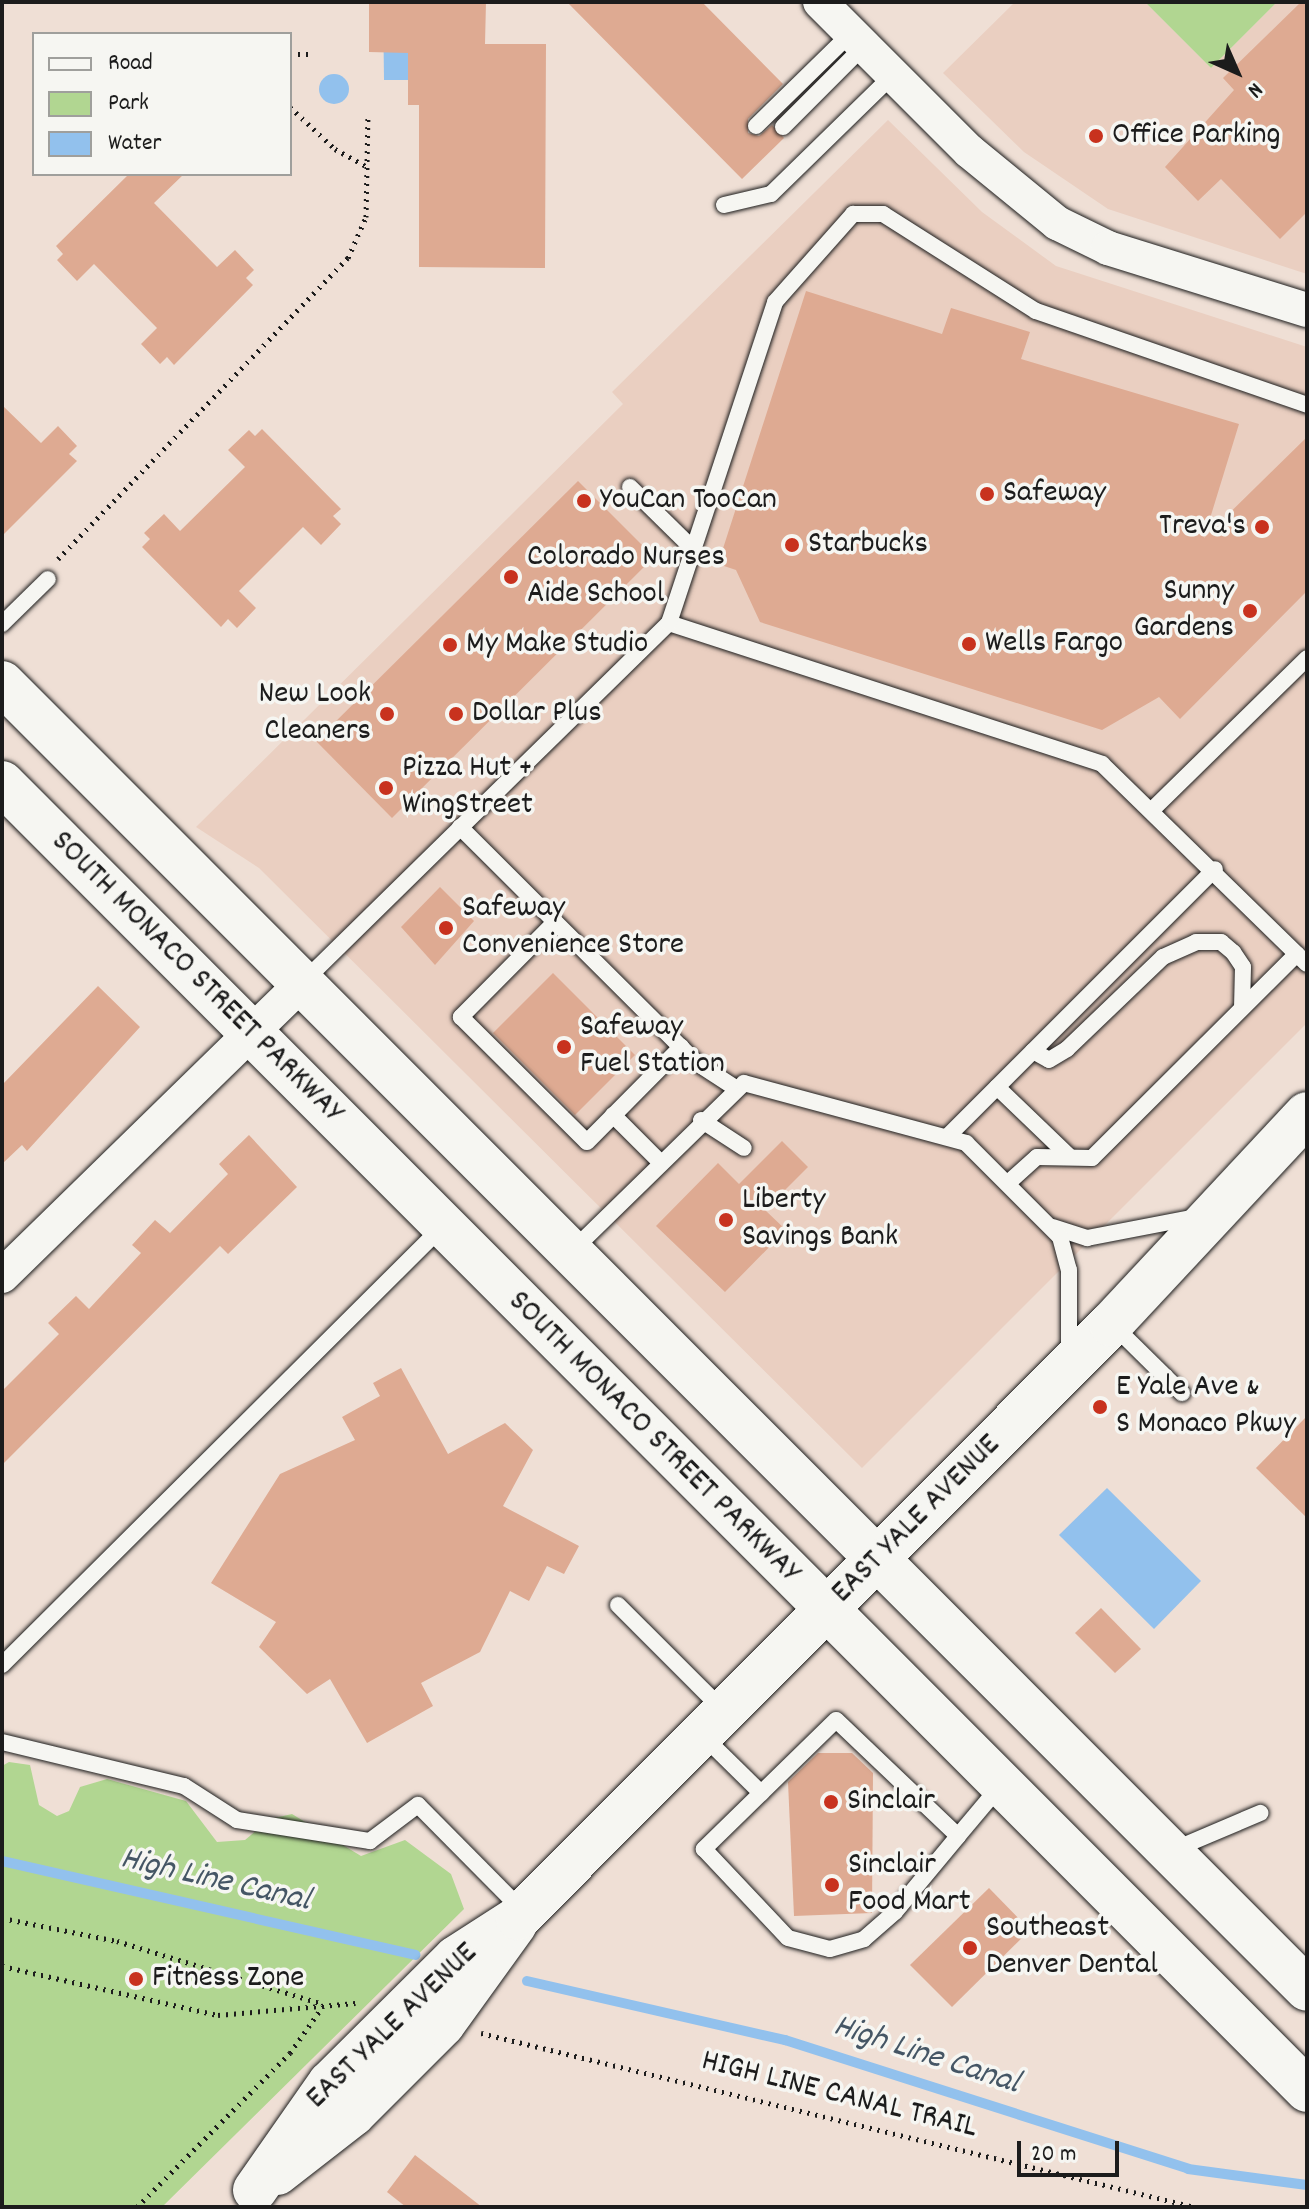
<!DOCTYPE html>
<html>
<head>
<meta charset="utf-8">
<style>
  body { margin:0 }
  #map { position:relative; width:1309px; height:2209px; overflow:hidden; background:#efdfd5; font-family:Dekko,sans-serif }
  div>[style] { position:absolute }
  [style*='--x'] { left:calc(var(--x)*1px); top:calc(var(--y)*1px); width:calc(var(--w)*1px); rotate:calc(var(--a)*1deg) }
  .built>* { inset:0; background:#eacfc1 }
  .green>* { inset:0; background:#b1d691 }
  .water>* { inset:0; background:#92c1ed }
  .round { border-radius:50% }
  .stream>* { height:10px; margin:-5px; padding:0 5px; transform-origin:5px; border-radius:5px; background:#92c1ed }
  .building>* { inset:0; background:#deaa92 }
  .path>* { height:5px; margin-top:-2.5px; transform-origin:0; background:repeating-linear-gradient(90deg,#1c1c1c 0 2px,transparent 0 8px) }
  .roads { filter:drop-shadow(0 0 2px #1c1c1c) drop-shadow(0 0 2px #1c1c1c) }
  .service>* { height:16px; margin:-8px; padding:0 8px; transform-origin:8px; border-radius:8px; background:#f6f6f2 }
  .minor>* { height:34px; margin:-17px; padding:0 17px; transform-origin:17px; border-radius:17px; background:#f6f6f2 }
  .secondary>* { height:44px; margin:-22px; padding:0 22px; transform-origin:22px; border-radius:22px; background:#f6f6f2 }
  .dots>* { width:22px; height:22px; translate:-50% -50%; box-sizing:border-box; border:4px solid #f6f6f2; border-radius:50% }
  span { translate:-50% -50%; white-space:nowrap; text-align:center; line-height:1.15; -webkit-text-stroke:7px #f6f6f2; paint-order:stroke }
  .poi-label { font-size:32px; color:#1c1c1c }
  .left { translate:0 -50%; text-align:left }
  .right { translate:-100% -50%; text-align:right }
  .street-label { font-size:32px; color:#1c1c1c }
  .water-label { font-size:34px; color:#455665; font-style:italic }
  .frame { position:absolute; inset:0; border:4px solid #1c1c1c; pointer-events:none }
  .legend { position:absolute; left:32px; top:32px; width:260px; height:144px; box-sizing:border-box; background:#f6f6f2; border:2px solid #9f9f9c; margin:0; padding:10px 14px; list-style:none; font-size:24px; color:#1c1c1c }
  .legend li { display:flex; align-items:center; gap:16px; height:40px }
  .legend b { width:40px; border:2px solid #9f9f9c }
  .north { position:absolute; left:1197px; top:32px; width:80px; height:80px; -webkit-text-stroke:6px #f6f6f2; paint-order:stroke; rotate:135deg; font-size:22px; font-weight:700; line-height:32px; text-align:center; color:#1c1c1c }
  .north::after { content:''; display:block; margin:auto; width:28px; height:36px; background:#1c1c1c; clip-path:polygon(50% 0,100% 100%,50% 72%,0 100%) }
  .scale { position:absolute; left:1017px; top:2141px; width:102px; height:36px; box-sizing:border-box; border:4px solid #1c1c1c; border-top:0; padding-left:10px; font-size:24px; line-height:28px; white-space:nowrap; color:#1c1c1c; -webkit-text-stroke:6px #f6f6f2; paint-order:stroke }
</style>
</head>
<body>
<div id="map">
  <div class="built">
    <div style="clip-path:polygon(1015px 2px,1145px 2px,1211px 68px,1277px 2px,1307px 2px,1307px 274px,1108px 209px,1024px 152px,943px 73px)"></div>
    <div style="clip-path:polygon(888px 120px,982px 212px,1056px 266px,1307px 347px,1307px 1023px,862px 1468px,259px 868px,196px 827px,623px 404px,612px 392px)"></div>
  </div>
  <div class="green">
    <div style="clip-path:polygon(1145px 2px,1277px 2px,1211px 68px)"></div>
    <div style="clip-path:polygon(9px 1762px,30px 1765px,39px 1805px,57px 1816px,69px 1811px,80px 1787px,107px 1779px,186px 1801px,217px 1842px,245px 1840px,270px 1819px,292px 1814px,361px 1856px,405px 1840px,451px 1874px,464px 1909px,162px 2207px,2px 2207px,2px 1766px)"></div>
  </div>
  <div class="water">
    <div style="clip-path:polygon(383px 2px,414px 2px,413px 80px,384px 80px)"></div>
    <div class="round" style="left:319px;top:74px;width:30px;height:30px"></div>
    <div style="clip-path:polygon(1107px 1488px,1201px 1581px,1154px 1629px,1059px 1535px)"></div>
  </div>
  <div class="stream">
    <div style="--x:2;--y:1861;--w:424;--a:12.8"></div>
    <div style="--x:527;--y:1981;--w:265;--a:12.9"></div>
    <div style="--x:785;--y:2040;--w:423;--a:17.7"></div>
    <div style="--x:1188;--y:2169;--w:120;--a:7.7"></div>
  </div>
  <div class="building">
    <div style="clip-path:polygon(369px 2px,486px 2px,485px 44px,546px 44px,545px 268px,419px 267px,419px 105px,408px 105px,408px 53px,369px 52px)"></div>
    <div style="clip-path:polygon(567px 2px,702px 2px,783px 84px,748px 119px,748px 133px,759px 136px,772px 125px,784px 138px,742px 179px)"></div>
    <div style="clip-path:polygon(1301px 2px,1307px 2px,1307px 212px,1280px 239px,1221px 179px,1198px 201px,1165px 167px,1234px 90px,1223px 78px)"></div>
    <div style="clip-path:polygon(129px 174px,184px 174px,154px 203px,217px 267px,235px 250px,254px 270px,246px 278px,253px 285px,174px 365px,167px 357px,160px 364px,141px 344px,157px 328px,94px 264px,77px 281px,57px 260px,63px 254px,56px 246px)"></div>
    <div style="clip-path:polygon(806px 291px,942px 334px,951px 308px,1030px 332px,1021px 359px,1239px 424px,1204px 538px,1307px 437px,1307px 591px,1180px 719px,1159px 697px,1102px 730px,760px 622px,736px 570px,718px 564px)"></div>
    <div style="clip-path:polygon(2px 405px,41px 443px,58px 426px,77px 446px,69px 454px,77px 461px,2px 536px)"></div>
    <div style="clip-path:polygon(262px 429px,341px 509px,333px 516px,341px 524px,321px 545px,303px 527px,239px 591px,256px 608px,237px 628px,228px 619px,221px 627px,142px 547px,150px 539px,144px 533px,164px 514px,180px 531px,245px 467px,228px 450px,249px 430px,255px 436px)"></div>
    <div style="clip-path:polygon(578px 481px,654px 557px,392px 818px,316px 741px)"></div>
    <div style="clip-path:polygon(440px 887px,474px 921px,435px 965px,401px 927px)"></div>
    <div style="clip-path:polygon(553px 973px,635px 1055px,575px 1115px,493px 1033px)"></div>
    <div style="clip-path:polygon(98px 986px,140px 1027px,27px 1151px,22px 1145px,2px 1164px,2px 1085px)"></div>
    <div style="clip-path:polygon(249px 1135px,297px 1187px,228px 1254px,220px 1246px,2px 1465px,2px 1391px,59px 1334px,48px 1323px,76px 1296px,89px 1309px,141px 1253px,132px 1245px,155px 1220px,170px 1233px,228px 1174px,219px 1164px)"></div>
    <div style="clip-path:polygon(782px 1141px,808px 1167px,765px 1210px,786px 1230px,725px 1292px,656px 1226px,718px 1163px,739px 1184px)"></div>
    <div style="clip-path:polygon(401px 1368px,448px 1454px,505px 1423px,533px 1450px,503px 1506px,579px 1546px,564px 1574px,547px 1566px,529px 1601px,510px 1591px,480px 1652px,421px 1683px,433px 1706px,367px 1743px,330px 1679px,307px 1694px,259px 1647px,276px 1622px,211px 1583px,280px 1474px,355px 1440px,342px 1417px,380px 1396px,373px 1383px)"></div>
    <div style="clip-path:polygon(1307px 1416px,1307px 1518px,1256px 1468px)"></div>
    <div style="clip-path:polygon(1101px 1608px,1141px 1649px,1115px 1673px,1075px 1633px)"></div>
    <div style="clip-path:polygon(818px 1753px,852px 1753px,873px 1773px,872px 1913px,794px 1916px,788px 1782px)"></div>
    <div style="clip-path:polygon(989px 1888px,1030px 1930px,952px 2007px,910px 1965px)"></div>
    <div style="clip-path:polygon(415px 2155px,482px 2207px,406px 2207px,387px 2192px)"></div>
  </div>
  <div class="path">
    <div style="--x:290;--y:54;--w:19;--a:0"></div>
    <div style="--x:290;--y:107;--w:62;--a:43"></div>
    <div style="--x:335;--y:149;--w:37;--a:29"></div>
    <div style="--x:58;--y:559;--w:418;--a:-46.1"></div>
    <div style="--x:348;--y:258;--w:45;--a:-66.3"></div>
    <div style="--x:366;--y:217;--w:103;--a:-88.9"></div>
    <div style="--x:2;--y:1918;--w:117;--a:11.3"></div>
    <div style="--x:117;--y:1941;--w:215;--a:17"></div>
    <div style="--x:2;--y:1966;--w:221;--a:12.8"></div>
    <div style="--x:218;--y:2015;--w:138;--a:-5"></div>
    <div style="--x:481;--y:2033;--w:735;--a:13.7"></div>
    <div style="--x:137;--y:2207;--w:217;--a:-45.2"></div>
    <div style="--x:290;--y:2053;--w:57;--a:-54.9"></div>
  </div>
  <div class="roads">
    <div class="service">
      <div style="--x:756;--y:126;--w:133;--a:-44.4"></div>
      <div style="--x:783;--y:127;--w:115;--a:-45"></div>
      <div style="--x:724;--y:205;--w:48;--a:-13.2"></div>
      <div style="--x:771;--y:194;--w:170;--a:-44.3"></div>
      <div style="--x:630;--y:487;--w:88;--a:44.5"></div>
      <div style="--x:669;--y:623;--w:455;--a:18"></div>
      <div style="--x:1102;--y:764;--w:286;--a:44.3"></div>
      <div style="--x:2;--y:624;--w:64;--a:-44.4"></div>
      <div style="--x:1154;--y:808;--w:214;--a:-44.4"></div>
      <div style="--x:460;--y:827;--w:334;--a:44.9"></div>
      <div style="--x:697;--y:1063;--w:44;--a:33"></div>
      <div style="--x:555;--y:922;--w:134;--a:134.7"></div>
      <div style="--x:461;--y:1017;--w:177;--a:44.8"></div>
      <div style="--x:587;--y:1142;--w:134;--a:-45.3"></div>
      <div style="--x:303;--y:982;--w:513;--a:-44.45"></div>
      <div style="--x:669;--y:623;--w:338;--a:-71.7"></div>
      <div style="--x:775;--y:302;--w:118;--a:-48.4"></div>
      <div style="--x:853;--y:214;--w:30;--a:0"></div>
      <div style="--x:883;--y:214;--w:181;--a:32.4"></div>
      <div style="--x:1036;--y:311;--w:287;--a:19.1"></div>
      <div style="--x:1033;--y:1051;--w:18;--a:29"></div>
      <div style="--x:1049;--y:1060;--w:21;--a:-31"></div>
      <div style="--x:1067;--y:1049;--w:133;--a:-43.8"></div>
      <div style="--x:1163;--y:957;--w:36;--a:-24"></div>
      <div style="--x:1196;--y:942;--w:25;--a:0"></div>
      <div style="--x:1221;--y:942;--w:16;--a:40"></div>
      <div style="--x:1233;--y:952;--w:18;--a:56"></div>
      <div style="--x:1243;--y:967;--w:41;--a:91.4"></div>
      <div style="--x:997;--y:1087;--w:101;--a:43.8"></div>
      <div style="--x:613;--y:1115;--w:66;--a:45"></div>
      <div style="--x:701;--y:1120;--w:51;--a:33.1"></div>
      <div style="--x:949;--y:1135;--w:376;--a:-45"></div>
      <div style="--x:1008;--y:1183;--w:39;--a:-42"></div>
      <div style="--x:1037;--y:1157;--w:55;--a:1"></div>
      <div style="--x:1092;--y:1158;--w:289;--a:-44.9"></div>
      <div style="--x:1053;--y:1227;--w:36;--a:18"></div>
      <div style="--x:1087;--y:1238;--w:111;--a:-10.9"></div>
      <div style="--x:571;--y:1252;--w:242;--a:-44.3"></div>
      <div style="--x:744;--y:1083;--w:230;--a:15.1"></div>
      <div style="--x:966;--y:1143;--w:133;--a:45"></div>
      <div style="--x:1060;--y:1237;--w:34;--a:75"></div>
      <div style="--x:1069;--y:1270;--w:84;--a:90"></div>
      <div style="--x:1113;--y:1325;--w:97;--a:44.6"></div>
      <div style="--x:618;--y:1605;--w:150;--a:45"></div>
      <div style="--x:2;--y:1665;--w:622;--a:-44.87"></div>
      <div style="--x:702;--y:1735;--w:83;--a:44.5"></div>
      <div style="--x:2;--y:1742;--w:187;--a:13.6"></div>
      <div style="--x:184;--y:1786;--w:63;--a:32.7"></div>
      <div style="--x:237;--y:1820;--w:135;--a:9"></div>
      <div style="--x:370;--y:1841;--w:60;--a:-36.9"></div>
      <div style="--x:418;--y:1805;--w:149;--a:45.3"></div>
      <div style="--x:958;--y:1836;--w:168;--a:-136.4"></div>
      <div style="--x:836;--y:1720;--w:185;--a:135.7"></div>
      <div style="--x:704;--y:1849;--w:122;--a:46.7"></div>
      <div style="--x:788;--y:1938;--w:43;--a:14.7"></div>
      <div style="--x:830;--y:1949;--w:35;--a:-16"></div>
      <div style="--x:864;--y:1939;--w:41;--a:-41.1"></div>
      <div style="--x:895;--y:1912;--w:99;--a:-50.3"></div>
      <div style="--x:958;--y:1836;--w:65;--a:-50"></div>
      <div style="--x:1173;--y:1850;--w:95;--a:-23"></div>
    </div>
    <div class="minor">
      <div style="--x:820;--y:2;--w:211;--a:45"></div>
      <div style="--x:969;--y:151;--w:114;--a:39.3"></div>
      <div style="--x:1057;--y:223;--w:57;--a:26.1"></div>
      <div style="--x:1108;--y:248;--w:208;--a:17.3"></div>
      <div style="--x:2;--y:1276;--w:419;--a:-44.3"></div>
    </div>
    <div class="secondary">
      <div style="--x:2;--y:683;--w:1846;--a:45.02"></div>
      <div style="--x:2;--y:783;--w:1847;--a:45.04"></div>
      <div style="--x:277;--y:2173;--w:96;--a:-37.8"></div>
      <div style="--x:353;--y:2114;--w:127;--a:-45"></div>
      <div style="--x:443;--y:2024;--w:123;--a:-54.2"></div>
      <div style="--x:255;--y:2190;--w:131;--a:-55"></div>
      <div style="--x:330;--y:2083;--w:177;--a:-44.8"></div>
      <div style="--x:456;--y:1958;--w:74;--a:-32.8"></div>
      <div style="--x:518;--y:1918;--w:839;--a:-45.05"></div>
      <div style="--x:1111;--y:1324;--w:287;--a:-47"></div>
    </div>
  </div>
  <div class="dots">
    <div style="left:1096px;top:136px;background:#c8321e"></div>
    <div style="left:987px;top:494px;background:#c8321e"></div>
    <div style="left:584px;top:501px;background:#c8321e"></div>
    <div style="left:1262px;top:527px;background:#c8321e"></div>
    <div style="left:792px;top:545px;background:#c8321e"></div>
    <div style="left:511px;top:577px;background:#c8321e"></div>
    <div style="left:1250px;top:611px;background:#c8321e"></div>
    <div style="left:969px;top:644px;background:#c8321e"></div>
    <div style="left:450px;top:645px;background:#c8321e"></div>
    <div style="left:387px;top:714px;background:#c8321e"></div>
    <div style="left:456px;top:714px;background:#c8321e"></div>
    <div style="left:386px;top:788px;background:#c8321e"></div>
    <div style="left:446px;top:928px;background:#c8321e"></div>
    <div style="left:564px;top:1047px;background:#c8321e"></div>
    <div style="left:726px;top:1220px;background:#c8321e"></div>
    <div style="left:1100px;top:1407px;background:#c8321e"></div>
    <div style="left:831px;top:1802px;background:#c8321e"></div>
    <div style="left:832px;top:1885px;background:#c8321e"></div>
    <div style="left:970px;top:1948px;background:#c8321e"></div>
    <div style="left:136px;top:1979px;background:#c8321e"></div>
  </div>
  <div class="poi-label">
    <span class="left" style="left:1112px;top:136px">Office Parking</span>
    <span class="left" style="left:1003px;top:494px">Safeway</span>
    <span class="left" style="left:600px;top:501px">YouCan TooCan</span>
    <span class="right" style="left:1246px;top:527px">Treva's</span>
    <span class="left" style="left:808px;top:545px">Starbucks</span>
    <span class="left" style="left:527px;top:577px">Colorado Nurses<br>Aide School</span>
    <span class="right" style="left:1234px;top:611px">Sunny<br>Gardens</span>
    <span class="left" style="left:985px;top:644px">Wells Fargo</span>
    <span class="left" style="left:466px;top:645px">My Make Studio</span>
    <span class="right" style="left:371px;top:714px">New Look<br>Cleaners</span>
    <span class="left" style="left:472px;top:714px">Dollar Plus</span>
    <span class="left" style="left:402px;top:788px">Pizza Hut +<br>WingStreet</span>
    <span class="left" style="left:462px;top:928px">Safeway<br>Convenience Store</span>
    <span class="left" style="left:580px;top:1047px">Safeway<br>Fuel Station</span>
    <span class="left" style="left:742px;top:1220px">Liberty<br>Savings Bank</span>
    <span class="left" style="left:1116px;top:1407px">E Yale Ave &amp;<br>S Monaco Pkwy</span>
    <span class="left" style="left:847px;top:1802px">Sinclair</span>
    <span class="left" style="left:848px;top:1885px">Sinclair<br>Food Mart</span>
    <span class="left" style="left:986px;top:1948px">Southeast<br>Denver Dental</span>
    <span class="left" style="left:152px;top:1979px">Fitness Zone</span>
  </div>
  <div class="street-label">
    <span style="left:196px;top:978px;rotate:45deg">SOUTH MONACO STREET PARKWAY</span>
    <span style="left:653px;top:1438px;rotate:45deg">SOUTH MONACO STREET PARKWAY</span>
    <span style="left:917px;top:1520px;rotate:-45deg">EAST YALE AVENUE</span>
    <span style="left:393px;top:2027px;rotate:-44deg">EAST YALE AVENUE</span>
    <span style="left:839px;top:2096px;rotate:14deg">HIGH LINE CANAL TRAIL</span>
  </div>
  <div class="water-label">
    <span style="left:215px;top:1881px;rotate:13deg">High Line Canal</span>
    <span style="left:926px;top:2056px;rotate:18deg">High Line Canal</span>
  </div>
  <div class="frame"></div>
  <ul class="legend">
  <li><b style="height:10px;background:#f6f6f2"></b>Road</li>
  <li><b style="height:22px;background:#b1d691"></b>Park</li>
  <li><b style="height:22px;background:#92c1ed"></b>Water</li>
  </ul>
  <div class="north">N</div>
  <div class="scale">20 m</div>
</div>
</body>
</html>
